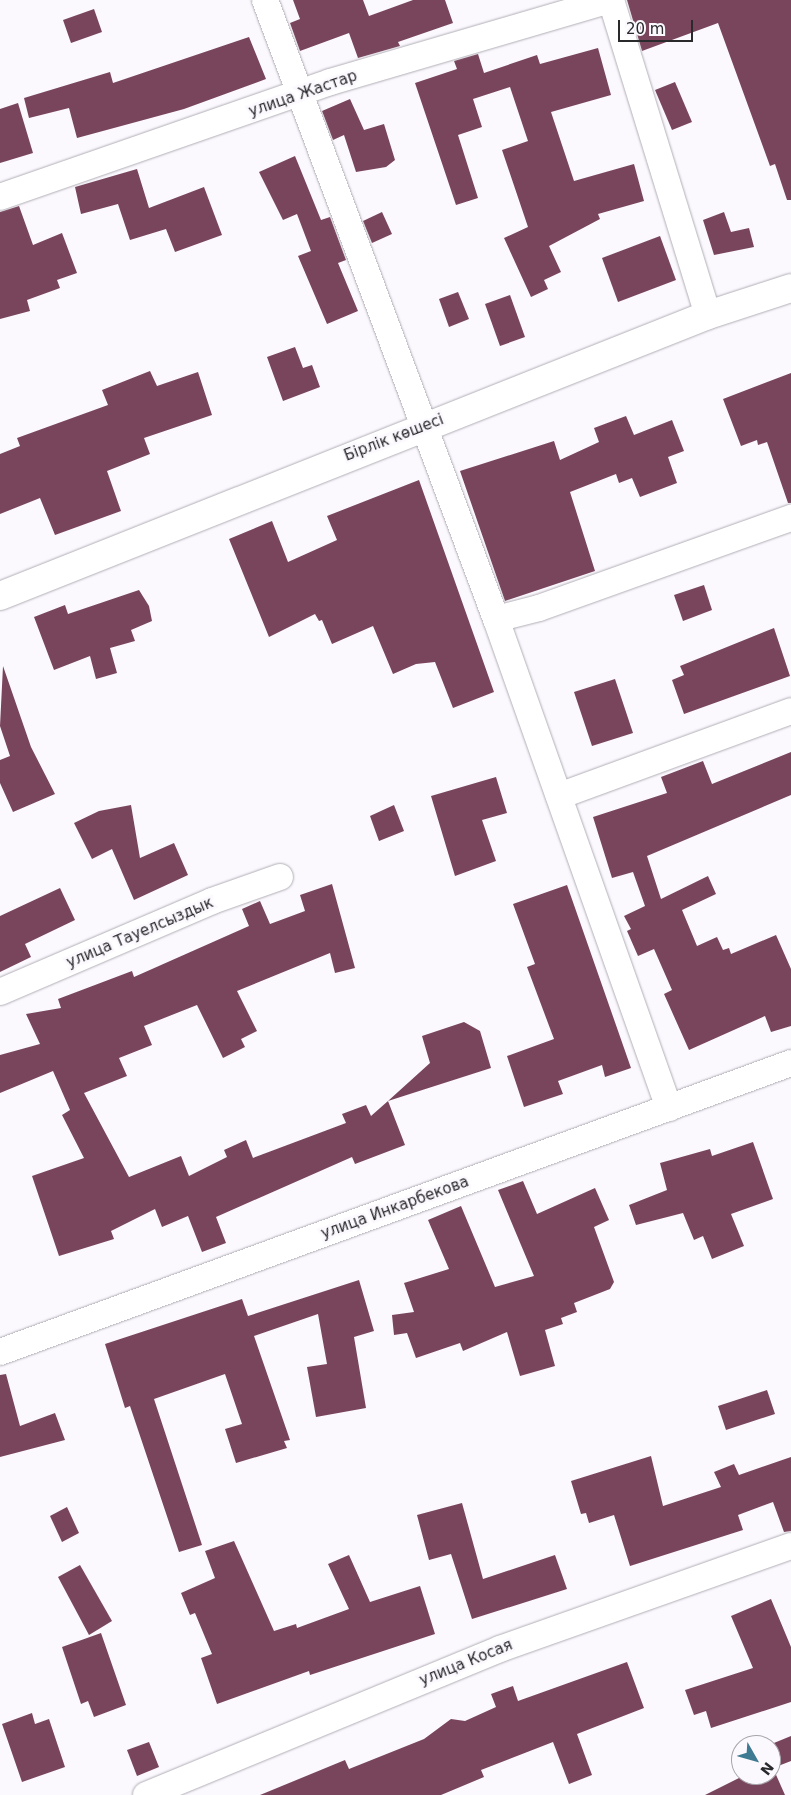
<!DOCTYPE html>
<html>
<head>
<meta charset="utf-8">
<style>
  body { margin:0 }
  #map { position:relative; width:791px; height:1795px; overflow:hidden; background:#fbf8fe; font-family:"DejaVu Sans",sans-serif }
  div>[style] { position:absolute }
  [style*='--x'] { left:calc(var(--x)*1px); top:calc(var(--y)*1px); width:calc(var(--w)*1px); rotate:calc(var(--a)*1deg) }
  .building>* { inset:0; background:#79455d }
  .roads { filter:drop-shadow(0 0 1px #b1aeb5) drop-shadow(0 0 1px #b1aeb5) }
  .street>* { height:26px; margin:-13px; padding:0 13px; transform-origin:13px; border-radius:13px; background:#fff }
  .primary>* { height:28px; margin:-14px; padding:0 14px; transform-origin:14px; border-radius:14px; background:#fff }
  span { translate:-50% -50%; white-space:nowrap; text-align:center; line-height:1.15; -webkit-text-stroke:5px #fbf8fe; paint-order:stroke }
  .street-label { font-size:15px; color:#2a292c }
  .north { position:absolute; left:731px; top:1735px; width:50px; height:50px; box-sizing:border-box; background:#fbf8fe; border:1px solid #a7a5aa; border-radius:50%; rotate:128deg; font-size:14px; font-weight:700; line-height:20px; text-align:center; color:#2a292c }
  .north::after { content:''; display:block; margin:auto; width:18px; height:22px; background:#3e7a91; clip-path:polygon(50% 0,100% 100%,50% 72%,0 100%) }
  .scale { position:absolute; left:618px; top:20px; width:75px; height:22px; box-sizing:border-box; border:2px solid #2a292c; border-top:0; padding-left:6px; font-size:15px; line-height:18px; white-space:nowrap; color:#2a292c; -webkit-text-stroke:4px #fbf8fe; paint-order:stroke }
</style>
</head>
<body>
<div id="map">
  <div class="building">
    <div style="clip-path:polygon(293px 0,363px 0,369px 16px,413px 0,445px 0,453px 23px,398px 42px,400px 46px,358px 58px,349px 33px,300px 51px,290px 23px,300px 19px)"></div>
    <div style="clip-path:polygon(627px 0,791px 0,791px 200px,787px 200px,775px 164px,770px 166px,718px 23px,642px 51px)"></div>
    <div style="clip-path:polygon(94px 9px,102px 32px,71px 43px,63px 20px)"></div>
    <div style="clip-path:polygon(249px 37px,266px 79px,184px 109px,77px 138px,69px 108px,29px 118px,24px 98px,110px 72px,113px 83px)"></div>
    <div style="clip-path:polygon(598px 48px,611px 95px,551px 112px,574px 181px,634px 164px,644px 201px,598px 214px,600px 219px,549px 246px,561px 272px,544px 280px,548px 289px,531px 297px,504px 238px,528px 227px,502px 150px,528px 141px,510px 87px,473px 99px,482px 127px,458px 135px,478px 198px,456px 205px,415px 83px,457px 69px,454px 61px,478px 54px,484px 73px,537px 55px,540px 64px)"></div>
    <div style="clip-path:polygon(675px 82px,692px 122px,672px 130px,655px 90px)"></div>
    <div style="clip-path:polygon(350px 99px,364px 130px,384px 124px,395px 160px,386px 167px,356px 172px,344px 135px,333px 140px,322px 111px)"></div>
    <div style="clip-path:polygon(18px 103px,33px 153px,0 163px,0 109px)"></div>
    <div style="clip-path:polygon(295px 156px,321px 220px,330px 217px,346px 260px,338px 263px,358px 311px,327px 324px,298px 256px,311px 251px,297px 214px,283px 220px,259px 172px)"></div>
    <div style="clip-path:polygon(137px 169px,149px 208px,204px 187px,222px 235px,175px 252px,166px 229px,130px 240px,118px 204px,81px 214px,75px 187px)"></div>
    <div style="clip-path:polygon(19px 206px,33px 245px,62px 233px,77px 273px,57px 280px,60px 288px,27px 300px,30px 311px,0 319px,0 212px)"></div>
    <div style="clip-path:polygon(382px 212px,392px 234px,372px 243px,363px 221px)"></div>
    <div style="clip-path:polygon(724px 212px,731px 232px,749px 228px,754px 247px,714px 255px,703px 220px)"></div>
    <div style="clip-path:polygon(660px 236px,676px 280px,618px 302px,602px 258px)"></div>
    <div style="clip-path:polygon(458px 292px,469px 319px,449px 327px,439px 299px)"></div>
    <div style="clip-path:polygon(510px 295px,525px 337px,500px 346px,485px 304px)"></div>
    <div style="clip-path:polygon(295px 347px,303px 368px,312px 365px,320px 387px,283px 401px,267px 357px)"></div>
    <div style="clip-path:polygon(150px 371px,157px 386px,198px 372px,212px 415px,144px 438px,150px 454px,107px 471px,121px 511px,55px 535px,40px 498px,0 514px,0 454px,20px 446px,17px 438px,108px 405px,102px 390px)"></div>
    <div style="clip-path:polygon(791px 373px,791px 503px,788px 503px,767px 442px,758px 445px,757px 440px,741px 446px,723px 399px)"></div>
    <div style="clip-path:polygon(626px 416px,634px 435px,672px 420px,684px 451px,668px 457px,677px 483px,640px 497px,632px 478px,619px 483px,616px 474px,570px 492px,595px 571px,505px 601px,460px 471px,554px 441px,560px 460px,599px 442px,594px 428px)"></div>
    <div style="clip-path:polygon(419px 480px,494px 692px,453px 708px,435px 662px,416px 664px,393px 674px,373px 626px,332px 644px,322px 620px,319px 621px,315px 614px,269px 637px,229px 539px,272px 521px,288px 562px,337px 540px,327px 516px)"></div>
    <div style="clip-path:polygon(704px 585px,712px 610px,683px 621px,674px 595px)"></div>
    <div style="clip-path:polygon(139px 590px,149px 606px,152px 621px,131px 630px,135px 641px,110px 648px,117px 673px,96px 679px,90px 656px,54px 670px,34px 617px,65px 605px,68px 614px)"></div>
    <div style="clip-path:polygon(774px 628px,790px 676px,684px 714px,672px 680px,684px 675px,680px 666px)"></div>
    <div style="clip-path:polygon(3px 666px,31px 747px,55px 794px,13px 812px,0 783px,0 760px,10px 756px,0 726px)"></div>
    <div style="clip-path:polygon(615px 679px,633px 733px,592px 746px,574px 692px)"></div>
    <div style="clip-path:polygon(791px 752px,791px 795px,647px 856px,661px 899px,708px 876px,716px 894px,682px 910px,697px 946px,717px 937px,723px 950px,729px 948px,731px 954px,776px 935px,791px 969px,791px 1026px,771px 1032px,765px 1016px,689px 1050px,664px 994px,672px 990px,654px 949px,638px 956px,627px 931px,631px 929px,624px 916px,645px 906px,633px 872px,612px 878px,593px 817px,667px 793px,661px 777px,703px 761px,712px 784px)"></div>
    <div style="clip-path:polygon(496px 777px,507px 813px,482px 820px,496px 861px,455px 876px,431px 796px)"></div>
    <div style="clip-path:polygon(131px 805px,140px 858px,174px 843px,188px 875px,134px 900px,112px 849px,92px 859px,74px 823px,99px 811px)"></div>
    <div style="clip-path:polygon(394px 805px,404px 831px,379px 841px,370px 816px)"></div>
    <div style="clip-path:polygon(332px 884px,355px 968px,335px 973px,330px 953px,237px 991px,257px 1031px,241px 1039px,245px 1047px,223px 1058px,197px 1005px,144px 1026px,152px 1045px,119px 1058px,127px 1076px,84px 1093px,129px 1177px,181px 1156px,189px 1176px,227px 1157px,224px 1150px,246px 1140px,253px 1158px,346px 1123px,342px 1114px,366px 1105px,371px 1116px,388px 1101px,405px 1145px,355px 1164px,352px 1157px,216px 1217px,226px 1243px,202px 1252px,188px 1216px,162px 1227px,155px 1209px,111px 1231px,114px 1239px,59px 1256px,32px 1176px,84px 1158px,62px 1115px,70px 1110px,53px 1071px,0 1093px,0 1055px,40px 1044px,26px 1014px,61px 1008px,58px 999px,132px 971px,134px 977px,249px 926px,242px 909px,260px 901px,270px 924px,305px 911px,300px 895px)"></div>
    <div style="clip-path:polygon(567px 885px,631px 1068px,605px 1077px,602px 1065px,558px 1081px,563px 1094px,524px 1107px,507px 1056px,554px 1039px,527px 967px,535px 964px,513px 904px)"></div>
    <div style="clip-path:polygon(60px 888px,75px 920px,25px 944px,31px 957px,0 972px,0 916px)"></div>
    <div style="clip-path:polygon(464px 1022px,480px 1031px,491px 1068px,388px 1101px,430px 1063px,422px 1036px)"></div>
    <div style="clip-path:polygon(753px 1142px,773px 1199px,731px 1214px,744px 1246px,712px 1259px,703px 1236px,694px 1240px,683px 1213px,636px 1225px,629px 1205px,667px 1190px,660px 1163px,710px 1149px,712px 1156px)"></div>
    <div style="clip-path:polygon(523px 1181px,537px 1214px,595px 1188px,609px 1220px,594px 1227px,614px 1282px,610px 1289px,574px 1303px,577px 1312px,561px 1318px,563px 1324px,545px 1330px,555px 1366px,520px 1376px,507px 1332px,463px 1351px,460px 1343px,416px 1358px,407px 1333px,394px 1335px,392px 1315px,414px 1312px,404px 1283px,449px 1269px,428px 1220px,461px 1206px,495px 1287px,534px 1276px,498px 1190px)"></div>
    <div style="clip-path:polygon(359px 1280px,374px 1331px,354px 1337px,366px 1408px,316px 1417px,307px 1367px,327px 1364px,318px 1314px,254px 1336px,290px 1440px,284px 1441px,287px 1448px,236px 1463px,225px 1429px,242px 1424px,225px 1374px,154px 1399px,202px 1545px,179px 1552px,130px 1406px,125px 1408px,105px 1344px,242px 1299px,248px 1316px)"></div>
    <div style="clip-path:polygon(6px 1374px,20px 1426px,55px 1413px,65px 1440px,0 1457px,0 1375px)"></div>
    <div style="clip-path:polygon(767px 1390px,775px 1414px,726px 1430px,718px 1406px)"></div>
    <div style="clip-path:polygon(651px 1456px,663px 1506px,721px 1487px,714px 1472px,734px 1464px,739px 1475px,791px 1457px,791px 1531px,784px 1532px,773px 1502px,738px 1515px,743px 1530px,630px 1566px,614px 1515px,589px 1523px,586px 1513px,581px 1514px,571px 1481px)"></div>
    <div style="clip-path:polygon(462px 1503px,483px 1579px,555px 1555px,567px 1589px,472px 1619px,451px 1554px,429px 1560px,417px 1515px)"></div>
    <div style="clip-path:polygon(67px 1507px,79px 1533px,62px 1542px,50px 1516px)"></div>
    <div style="clip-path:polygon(234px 1541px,274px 1631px,296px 1624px,297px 1628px,349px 1609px,328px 1564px,349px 1555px,370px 1602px,420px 1586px,435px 1634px,310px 1675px,309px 1671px,217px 1704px,201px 1658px,212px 1654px,195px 1613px,190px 1615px,181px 1593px,215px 1578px,205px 1551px)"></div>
    <div style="clip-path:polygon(80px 1565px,112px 1621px,89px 1635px,58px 1577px)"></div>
    <div style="clip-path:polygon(771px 1599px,791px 1647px,791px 1702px,711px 1728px,706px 1711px,694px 1715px,685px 1690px,753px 1668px,731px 1616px)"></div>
    <div style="clip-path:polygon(101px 1633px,126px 1705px,94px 1717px,88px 1701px,81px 1704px,62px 1647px)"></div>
    <div style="clip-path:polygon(627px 1662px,644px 1708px,577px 1734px,592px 1775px,569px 1784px,553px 1742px,481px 1770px,484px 1777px,441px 1795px,260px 1795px,345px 1760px,349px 1769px,424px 1739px,451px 1719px,465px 1721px,496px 1707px,491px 1694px,513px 1686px,518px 1701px)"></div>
    <div style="clip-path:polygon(32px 1713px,35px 1724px,49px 1719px,65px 1767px,22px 1782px,2px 1724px)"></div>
    <div style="clip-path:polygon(791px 1736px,791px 1761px,773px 1768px,785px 1795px,705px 1795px,745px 1775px,771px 1775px,769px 1745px)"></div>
    <div style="clip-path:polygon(149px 1742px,159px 1767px,137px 1776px,127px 1750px)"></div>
  </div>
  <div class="roads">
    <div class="street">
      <div style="--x:265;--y:0;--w:661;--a:69.54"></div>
      <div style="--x:496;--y:619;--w:519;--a:70.52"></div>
      <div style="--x:611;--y:0;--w:330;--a:72.9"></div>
      <div style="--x:0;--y:197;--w:349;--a:-19.2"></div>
      <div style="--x:330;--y:82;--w:292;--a:-16.3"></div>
      <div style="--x:496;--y:619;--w:44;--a:-14.3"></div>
      <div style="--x:539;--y:608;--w:268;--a:-19.7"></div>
      <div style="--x:559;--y:796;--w:247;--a:-20.1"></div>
      <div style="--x:0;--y:992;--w:231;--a:-23.2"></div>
      <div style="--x:212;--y:901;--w:72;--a:-19.4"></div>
      <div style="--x:0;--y:1352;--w:842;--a:-20.07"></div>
      <div style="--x:146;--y:1795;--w:383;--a:-22.4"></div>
      <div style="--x:500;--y:1649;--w:309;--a:-19.5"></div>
    </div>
    <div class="primary">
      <div style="--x:0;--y:596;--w:762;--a:-21.65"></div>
      <div style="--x:708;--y:315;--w:87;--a:-18"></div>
    </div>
  </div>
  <div class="street-label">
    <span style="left:303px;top:94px;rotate:-19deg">улица Жастар</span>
    <span style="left:394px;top:438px;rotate:-21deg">Бірлік көшесі</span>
    <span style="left:140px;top:933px;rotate:-23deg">улица Тауелсыздык</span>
    <span style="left:395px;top:1208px;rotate:-20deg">улица Инкарбекова</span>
    <span style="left:466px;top:1663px;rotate:-22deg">улица Косая</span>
  </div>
  <div class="north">N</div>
  <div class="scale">20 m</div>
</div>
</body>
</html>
